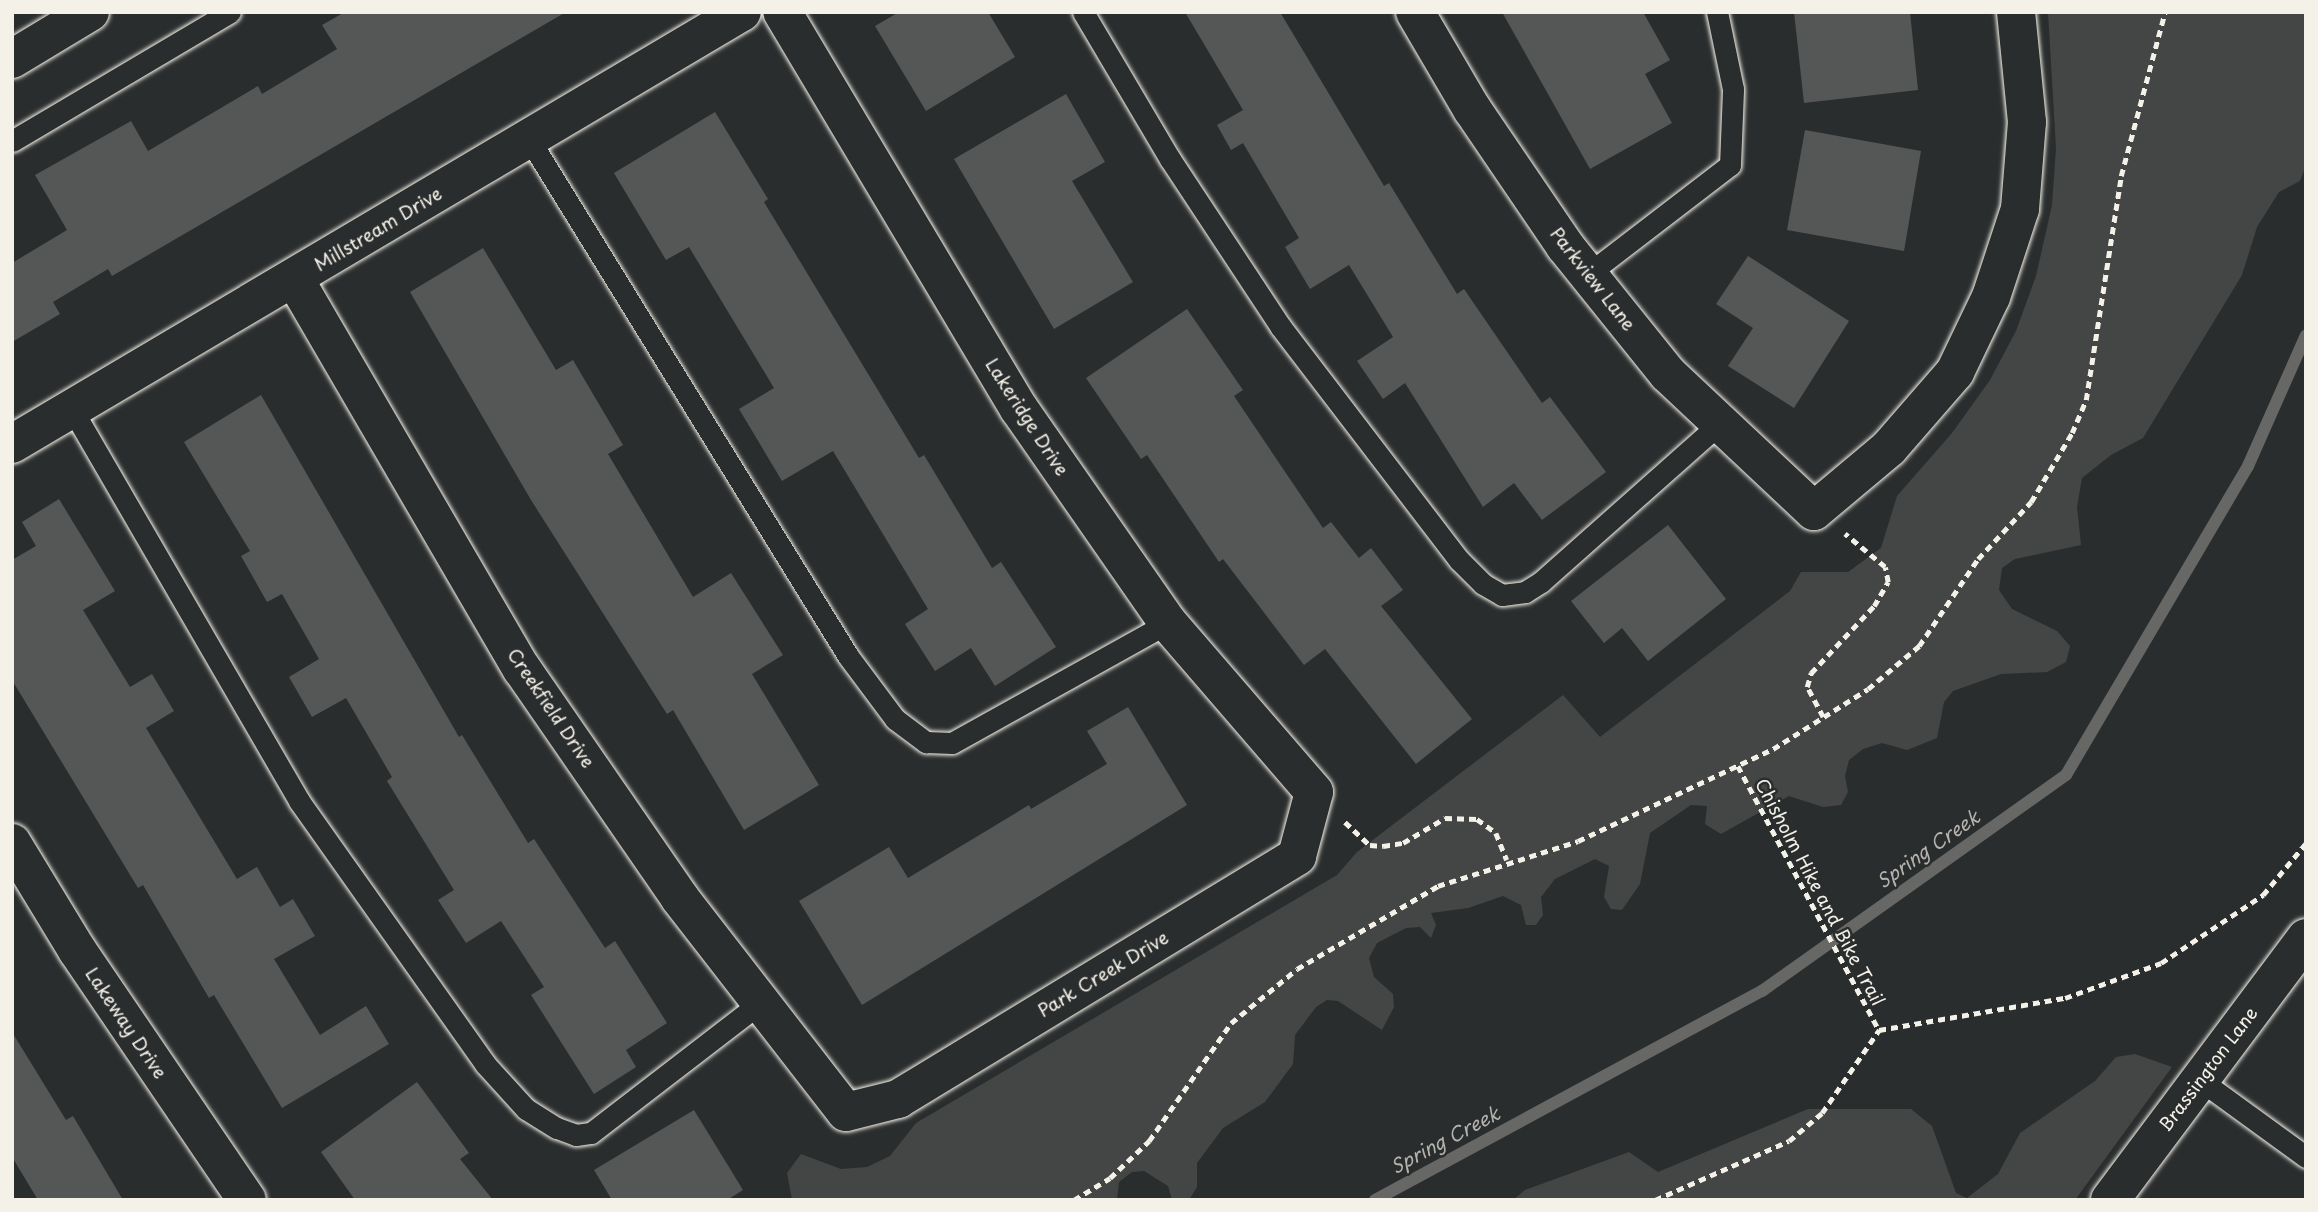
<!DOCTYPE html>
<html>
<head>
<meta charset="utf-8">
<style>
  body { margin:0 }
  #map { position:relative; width:2318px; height:1212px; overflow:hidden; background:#2a2d2e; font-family:"Playpen Sans",sans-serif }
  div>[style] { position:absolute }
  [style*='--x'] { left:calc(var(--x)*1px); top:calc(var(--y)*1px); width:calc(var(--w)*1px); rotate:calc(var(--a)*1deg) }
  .green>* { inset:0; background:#444645 }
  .stream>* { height:12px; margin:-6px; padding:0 6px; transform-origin:6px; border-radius:6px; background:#676866 }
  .building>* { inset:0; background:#555756 }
  .path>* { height:4.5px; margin-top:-2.25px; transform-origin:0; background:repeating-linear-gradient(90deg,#f4f1e8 0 7px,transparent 0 12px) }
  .roads { filter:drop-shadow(0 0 2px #f4f1e8) drop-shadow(0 0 2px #f4f1e8) }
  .service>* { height:21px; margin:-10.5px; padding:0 10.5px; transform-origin:10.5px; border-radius:10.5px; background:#2a2d2e }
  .minor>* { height:38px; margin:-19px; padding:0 19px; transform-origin:19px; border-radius:19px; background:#2a2d2e }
  .secondary>* { height:38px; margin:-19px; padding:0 19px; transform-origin:19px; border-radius:19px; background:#2a2d2e }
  span { translate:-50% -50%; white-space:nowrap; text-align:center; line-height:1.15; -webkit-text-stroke:5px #2a2d2e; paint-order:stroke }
  .street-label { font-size:18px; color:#f4f1e8 }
  .water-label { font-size:19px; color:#b5b3ae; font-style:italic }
  .frame { position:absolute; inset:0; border:14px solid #f4f1e8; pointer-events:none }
</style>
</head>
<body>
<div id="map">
  <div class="green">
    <div style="clip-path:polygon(2048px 12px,2306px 12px,2306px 165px,2300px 181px,2279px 192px,2257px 227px,2242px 275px,2143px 438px,2111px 455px,2082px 478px,2077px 507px,2081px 545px,2015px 559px,2002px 568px,1999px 590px,2012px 609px,2057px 631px,2070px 646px,2066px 662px,2047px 672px,2001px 674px,1953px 691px,1944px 702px,1937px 738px,1907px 750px,1882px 743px,1863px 749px,1849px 760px,1845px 776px,1848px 792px,1841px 805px,1823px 807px,1789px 796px,1721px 834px,1705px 824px,1707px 806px,1691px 805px,1650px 833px,1640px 884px,1622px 910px,1611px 909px,1604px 897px,1609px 866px,1595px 859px,1555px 879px,1541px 897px,1543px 915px,1536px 925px,1526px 925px,1521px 905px,1503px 896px,1468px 908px,1431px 913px,1436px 925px,1431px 938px,1420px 927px,1406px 928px,1377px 943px,1369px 958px,1374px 977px,1393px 994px,1394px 1007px,1382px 1030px,1338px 1001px,1327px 1000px,1316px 1007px,1295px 1035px,1293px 1064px,1265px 1102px,1223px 1128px,1197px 1163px,1197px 1187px,1189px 1200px,1172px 1200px,1168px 1186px,1144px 1171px,1132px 1172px,1119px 1182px,1117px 1200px,792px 1200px,787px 1173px,801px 1154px,841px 1169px,867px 1167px,890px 1156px,916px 1123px,1337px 875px,1357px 852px,1563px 695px,1600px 737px,1790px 591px,1801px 572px,1848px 572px,1881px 548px,1897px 496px,1952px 433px,1990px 380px,2016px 331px,2036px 276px,2052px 205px,2056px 148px)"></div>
    <div style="clip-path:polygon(2135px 1054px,2172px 1067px,2075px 1200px,1513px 1200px,1525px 1190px,1629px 1152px,1658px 1172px,1808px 1109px,1911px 1109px,1932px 1126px,1956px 1193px,1967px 1198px,1998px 1174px,2020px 1133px,2095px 1081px,2116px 1057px)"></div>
  </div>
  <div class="stream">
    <div style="--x:1375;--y:1200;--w:440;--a:-28.4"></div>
    <div style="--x:1762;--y:991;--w:373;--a:-35.4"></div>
    <div style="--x:2066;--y:775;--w:359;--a:-59.5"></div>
    <div style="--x:2248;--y:466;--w:143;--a:-66.1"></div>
  </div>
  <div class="building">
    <div style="clip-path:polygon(345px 12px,566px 12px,112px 276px,108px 269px,53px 302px,60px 314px,12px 342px,12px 263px,67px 230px,35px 175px,131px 121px,148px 151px,258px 86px,262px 94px,337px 49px,322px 25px)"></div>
    <div style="clip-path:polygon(899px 12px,988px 12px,1015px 57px,926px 111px,875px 26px)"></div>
    <div style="clip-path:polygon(1185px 12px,1280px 12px,1384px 186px,1389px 183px,1457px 294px,1464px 289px,1542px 403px,1550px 397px,1606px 472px,1542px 520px,1514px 483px,1483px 507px,1405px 383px,1383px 399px,1357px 361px,1393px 337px,1349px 265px,1310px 289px,1285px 247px,1299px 238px,1243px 143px,1231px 150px,1217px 125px,1243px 110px)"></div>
    <div style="clip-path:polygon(1502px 12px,1643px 12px,1670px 60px,1645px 74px,1672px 123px,1590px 169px)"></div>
    <div style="clip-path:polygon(1794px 12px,1910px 12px,1918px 90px,1804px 103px)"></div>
    <div style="clip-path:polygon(1066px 94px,1105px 162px,1072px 181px,1133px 282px,1054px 329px,954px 159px)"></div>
    <div style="clip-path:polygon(715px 112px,768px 199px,764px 202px,919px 458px,924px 455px,992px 568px,1001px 562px,1056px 647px,995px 686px,971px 648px,935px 671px,905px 624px,928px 609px,833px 451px,782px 481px,739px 409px,774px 388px,689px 247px,666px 260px,614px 173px)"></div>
    <div style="clip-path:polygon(1805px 130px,1921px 151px,1904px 251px,1787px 230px)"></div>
    <div style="clip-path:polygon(483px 248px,556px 370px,573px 360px,623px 445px,608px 454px,693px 597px,731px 573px,783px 655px,752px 674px,819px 785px,744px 830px,673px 710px,667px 714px,531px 500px,410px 292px)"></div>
    <div style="clip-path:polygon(1748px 256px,1849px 321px,1794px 408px,1728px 366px,1753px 328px,1716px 304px)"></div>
    <div style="clip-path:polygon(1187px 309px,1243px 390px,1234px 396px,1323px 528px,1331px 522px,1359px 558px,1371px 548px,1403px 590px,1381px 606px,1472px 719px,1416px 764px,1325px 649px,1304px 665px,1223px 559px,1219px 562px,1147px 455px,1141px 459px,1086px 378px)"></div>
    <div style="clip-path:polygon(261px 395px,459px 737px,462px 735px,528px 843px,534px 839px,605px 948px,615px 941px,667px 1023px,626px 1050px,636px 1067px,594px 1094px,531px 995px,544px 987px,501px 921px,466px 943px,438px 900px,454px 890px,387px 781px,392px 777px,346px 698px,312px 717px,289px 677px,319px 659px,282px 594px,267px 602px,241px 556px,250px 551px,184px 442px)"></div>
    <div style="clip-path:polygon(59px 499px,115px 591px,83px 610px,130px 687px,152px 674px,174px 711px,146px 728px,237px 879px,257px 867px,280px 907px,293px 899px,315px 936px,274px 959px,320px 1035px,366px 1006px,389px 1044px,282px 1108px,214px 995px,209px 998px,143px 885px,138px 888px,12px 680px,12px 560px,36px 546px,22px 522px)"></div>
    <div style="clip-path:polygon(1668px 525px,1726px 599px,1648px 661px,1622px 628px,1604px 643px,1571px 601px)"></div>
    <div style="clip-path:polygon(1128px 707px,1187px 805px,862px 1005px,799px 901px,889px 847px,908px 878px,1029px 805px,1031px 809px,1107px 764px,1087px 731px)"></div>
    <div style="clip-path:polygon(12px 1032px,66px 1120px,73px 1116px,123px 1200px,38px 1200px,12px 1157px)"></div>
    <div style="clip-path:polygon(417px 1082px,469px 1153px,460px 1159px,493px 1200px,355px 1200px,321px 1152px)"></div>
    <div style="clip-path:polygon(694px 1110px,743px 1190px,727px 1200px,612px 1200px,594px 1170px)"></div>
  </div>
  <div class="path">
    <div style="--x:1823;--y:717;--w:34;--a:-118"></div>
    <div style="--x:1807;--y:687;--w:15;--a:-74"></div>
    <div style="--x:1811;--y:673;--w:92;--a:-46.8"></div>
    <div style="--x:1874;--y:606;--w:28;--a:-60"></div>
    <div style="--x:1888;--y:582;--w:15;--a:-101"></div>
    <div style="--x:1885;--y:567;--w:52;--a:-140.5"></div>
    <div style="--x:1738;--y:766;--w:299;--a:61.9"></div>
    <div style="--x:1345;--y:822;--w:34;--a:43"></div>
    <div style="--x:1370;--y:845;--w:13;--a:4"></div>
    <div style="--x:1383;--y:846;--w:20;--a:-9"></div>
    <div style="--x:1403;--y:843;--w:49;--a:-30.8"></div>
    <div style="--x:1445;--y:818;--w:32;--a:2"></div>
    <div style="--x:1477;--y:819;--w:24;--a:36"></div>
    <div style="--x:1496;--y:833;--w:29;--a:68"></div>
    <div style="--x:1074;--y:1200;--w:42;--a:-31.4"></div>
    <div style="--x:1110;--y:1178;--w:54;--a:-43.5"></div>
    <div style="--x:1149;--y:1141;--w:144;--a:-55.2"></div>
    <div style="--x:1231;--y:1023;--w:85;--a:-39.3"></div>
    <div style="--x:1297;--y:969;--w:164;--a:-30.5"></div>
    <div style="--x:1438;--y:886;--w:147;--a:-17.8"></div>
    <div style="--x:1578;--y:841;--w:216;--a:-25.3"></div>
    <div style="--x:1773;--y:749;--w:112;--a:-32.3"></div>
    <div style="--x:1868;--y:689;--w:67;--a:-40.1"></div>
    <div style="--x:1919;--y:646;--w:105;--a:-55.9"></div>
    <div style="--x:1978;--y:559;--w:78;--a:-47.1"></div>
    <div style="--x:2031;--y:502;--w:80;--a:-59.3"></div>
    <div style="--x:2072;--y:433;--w:36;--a:-67"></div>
    <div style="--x:2086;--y:400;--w:227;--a:-81.1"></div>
    <div style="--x:2121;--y:176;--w:170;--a:-75"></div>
    <div style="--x:1655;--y:1200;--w:146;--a:-23.8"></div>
    <div style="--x:1789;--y:1141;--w:43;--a:-40.3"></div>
    <div style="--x:1822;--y:1113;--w:101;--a:-55.5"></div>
    <div style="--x:1879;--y:1030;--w:189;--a:-9.8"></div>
    <div style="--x:2065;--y:998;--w:102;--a:-20"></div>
    <div style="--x:2161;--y:963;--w:123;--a:-33.7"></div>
    <div style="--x:2263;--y:895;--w:67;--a:-50.4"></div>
  </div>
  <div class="roads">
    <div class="service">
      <div style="--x:1083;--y:12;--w:171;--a:59.4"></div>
      <div style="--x:1170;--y:159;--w:200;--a:56.6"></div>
      <div style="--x:1280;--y:326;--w:295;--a:52.6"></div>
      <div style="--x:1459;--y:560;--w:34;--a:45"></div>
      <div style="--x:1483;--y:584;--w:22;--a:30"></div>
      <div style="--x:1502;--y:595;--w:23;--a:-7"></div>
      <div style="--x:1525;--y:592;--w:19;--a:-32"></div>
      <div style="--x:1541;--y:582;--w:239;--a:-41.6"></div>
      <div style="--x:529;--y:139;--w:607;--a:58.32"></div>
      <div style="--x:848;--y:656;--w:79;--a:53.3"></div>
      <div style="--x:895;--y:719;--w:39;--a:37"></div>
      <div style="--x:926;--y:742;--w:26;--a:2"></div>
      <div style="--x:952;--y:743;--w:247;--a:-29.1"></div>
      <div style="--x:12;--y:141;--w:253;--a:-30.6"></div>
      <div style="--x:1588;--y:274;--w:179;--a:-37.5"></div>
      <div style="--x:1730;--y:165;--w:76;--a:-87.7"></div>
      <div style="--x:1733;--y:89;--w:79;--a:-101.7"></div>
      <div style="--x:72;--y:409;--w:453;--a:59.9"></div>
      <div style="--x:299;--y:801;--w:322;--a:54.7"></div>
      <div style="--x:485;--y:1064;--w:61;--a:47.7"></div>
      <div style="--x:526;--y:1109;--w:36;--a:32"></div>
      <div style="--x:557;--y:1128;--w:20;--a:20"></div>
      <div style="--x:576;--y:1135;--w:15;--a:-8"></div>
      <div style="--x:591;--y:1133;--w:215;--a:-37.6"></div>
      <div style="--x:2200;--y:1080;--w:131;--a:36"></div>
    </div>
    <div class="minor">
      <div style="--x:1415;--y:12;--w:113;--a:59.6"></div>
      <div style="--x:1472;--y:109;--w:166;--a:55.8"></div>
      <div style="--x:1565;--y:246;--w:164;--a:51.2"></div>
      <div style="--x:1668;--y:374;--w:200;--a:43.2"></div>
      <div style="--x:1814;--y:511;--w:98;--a:-40"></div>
      <div style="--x:1889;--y:448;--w:101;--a:-49"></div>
      <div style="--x:1955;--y:372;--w:83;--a:-64.4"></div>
      <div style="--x:1991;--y:297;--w:93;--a:-71.8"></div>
      <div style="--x:2020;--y:209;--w:87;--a:-85.4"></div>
      <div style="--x:2027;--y:122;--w:111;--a:-95.7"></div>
      <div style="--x:294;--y:278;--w:453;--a:59.8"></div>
      <div style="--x:522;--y:669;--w:277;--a:55.4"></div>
      <div style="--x:679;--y:897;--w:272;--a:52.2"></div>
      <div style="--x:846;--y:1112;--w:54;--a:-14"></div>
      <div style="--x:898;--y:1099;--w:467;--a:-31.3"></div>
      <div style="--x:1297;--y:856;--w:66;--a:-75.1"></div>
      <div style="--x:1314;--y:792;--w:223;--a:-130.8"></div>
      <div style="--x:1168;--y:623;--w:261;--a:-124.8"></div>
      <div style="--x:1019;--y:409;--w:462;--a:-120.8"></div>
      <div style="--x:12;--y:444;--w:848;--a:-30.62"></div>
      <div style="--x:12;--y:843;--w:125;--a:58.7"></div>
      <div style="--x:77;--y:950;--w:302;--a:55.8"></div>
      <div style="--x:2110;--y:1200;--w:327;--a:-53.2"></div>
    </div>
    <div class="secondary">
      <div style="--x:12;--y:59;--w:91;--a:-31.1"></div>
    </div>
  </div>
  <div class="street-label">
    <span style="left:378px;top:229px;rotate:-31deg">Millstream Drive</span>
    <span style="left:1593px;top:279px;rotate:52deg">Parkview Lane</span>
    <span style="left:1027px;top:417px;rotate:57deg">Lakeridge Drive</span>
    <span style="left:551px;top:708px;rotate:56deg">Creekfield Drive</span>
    <span style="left:1820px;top:892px;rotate:62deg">Chisholm Hike and Bike Trail</span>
    <span style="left:1103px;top:974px;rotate:-31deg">Park Creek Drive</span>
    <span style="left:126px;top:1023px;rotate:56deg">Lakeway Drive</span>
    <span style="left:2208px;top:1069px;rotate:-53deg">Brassington Lane</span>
  </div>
  <div class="water-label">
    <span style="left:1928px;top:849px;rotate:-35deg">Spring Creek</span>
    <span style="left:1445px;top:1140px;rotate:-28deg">Spring Creek</span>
  </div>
  <div class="frame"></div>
</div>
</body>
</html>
